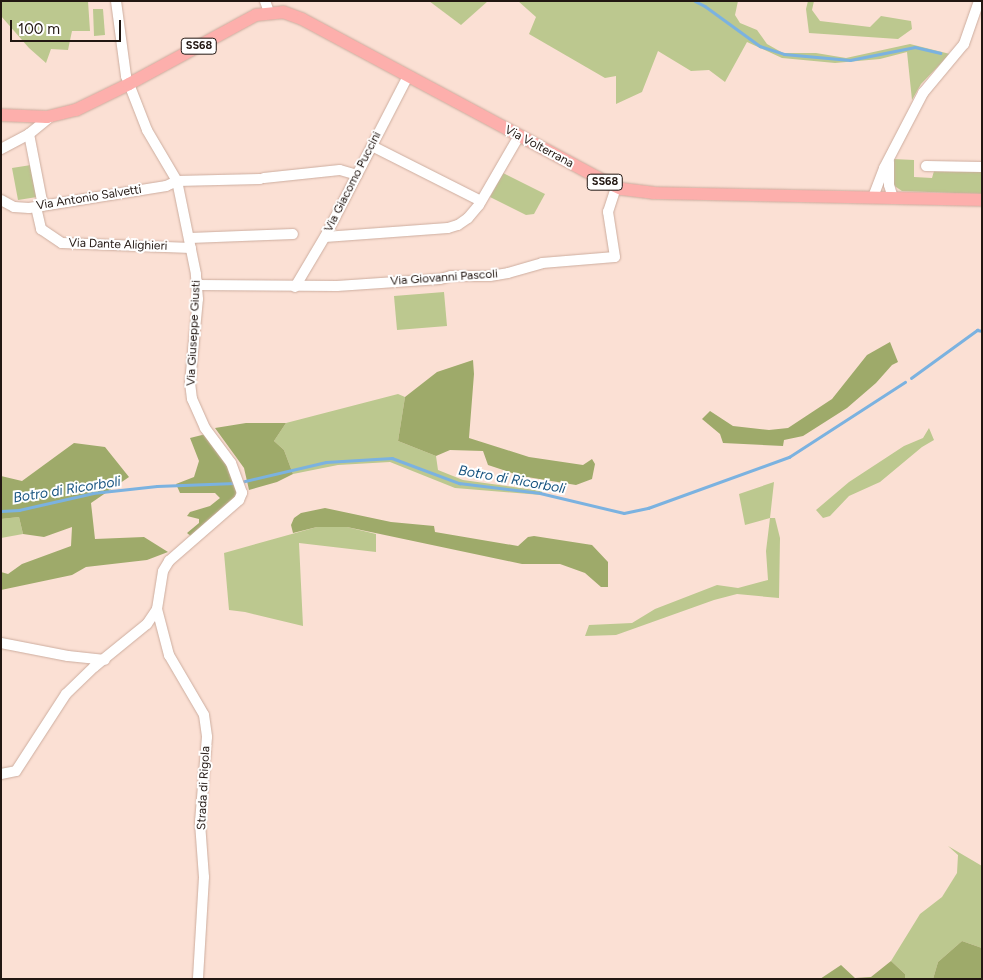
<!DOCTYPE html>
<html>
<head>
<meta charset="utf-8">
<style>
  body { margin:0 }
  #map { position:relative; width:983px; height:980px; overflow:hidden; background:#fbe0d4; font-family:Figtree,sans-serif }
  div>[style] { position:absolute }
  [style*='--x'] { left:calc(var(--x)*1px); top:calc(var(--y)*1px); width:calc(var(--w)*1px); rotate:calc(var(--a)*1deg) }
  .green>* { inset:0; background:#bcc88f }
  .forest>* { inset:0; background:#9eaa6a }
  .stream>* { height:2.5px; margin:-1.25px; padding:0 1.25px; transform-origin:1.25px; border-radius:1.25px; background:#7bb2e0 }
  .roads { filter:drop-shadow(0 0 1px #cdad9f) drop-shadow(0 0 1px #cdad9f) }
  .minor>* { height:10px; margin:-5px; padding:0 5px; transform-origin:5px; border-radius:5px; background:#fff }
  .major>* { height:12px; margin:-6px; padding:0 6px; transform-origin:6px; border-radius:6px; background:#fdafac }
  span { translate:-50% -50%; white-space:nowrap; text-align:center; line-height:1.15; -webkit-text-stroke:4px #fff; paint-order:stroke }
  .shield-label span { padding:1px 4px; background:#fff; border:1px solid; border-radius:4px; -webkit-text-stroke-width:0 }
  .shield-label { font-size:11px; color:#221712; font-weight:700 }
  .street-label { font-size:12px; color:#221712 }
  .water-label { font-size:14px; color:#185480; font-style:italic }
  .frame { position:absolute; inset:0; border:2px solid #221712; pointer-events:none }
  .scale { position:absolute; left:10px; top:20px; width:111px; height:22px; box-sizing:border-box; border:2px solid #221712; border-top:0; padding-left:6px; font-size:15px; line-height:18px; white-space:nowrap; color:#221712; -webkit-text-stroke:4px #fff; paint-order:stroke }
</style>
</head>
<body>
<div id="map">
  <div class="green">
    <div style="clip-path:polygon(1px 1px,88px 1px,90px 31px,72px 31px,68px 50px,51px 49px,46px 63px,29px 48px,1px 16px)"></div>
    <div style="clip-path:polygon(429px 1px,488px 1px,461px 25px)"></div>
    <div style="clip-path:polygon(518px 1px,738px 1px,735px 15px,740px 23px,757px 30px,767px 44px,783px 53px,816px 53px,846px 58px,910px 44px,950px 54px,921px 84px,912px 100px,907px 52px,880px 59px,835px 63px,782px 58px,747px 42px,725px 82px,709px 70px,691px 71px,658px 51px,642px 92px,616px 104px,616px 76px,605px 78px,529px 34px,536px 17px)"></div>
    <div style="clip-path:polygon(808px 1px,814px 1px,812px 10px,820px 21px,870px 27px,881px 16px,911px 21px,912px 29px,898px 39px,809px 33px,806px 9px)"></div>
    <div style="clip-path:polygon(93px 9px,103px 9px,105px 35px,94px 36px)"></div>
    <div style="clip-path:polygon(893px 159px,914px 160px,914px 177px,932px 178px,934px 171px,982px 172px,982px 194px,902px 191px,893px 185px)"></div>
    <div style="clip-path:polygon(31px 165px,37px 197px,18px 200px,12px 168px)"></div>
    <div style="clip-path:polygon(503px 173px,545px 194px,534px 214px,526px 215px,490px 197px)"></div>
    <div style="clip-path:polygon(444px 292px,447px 326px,397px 330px,394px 296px)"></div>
    <div style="clip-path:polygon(398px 394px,405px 397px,398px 441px,436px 456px,438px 470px,463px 480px,542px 491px,541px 495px,455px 488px,390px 462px,338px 465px,293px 474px,284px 450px,274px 441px,286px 423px)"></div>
    <div style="clip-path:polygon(929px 428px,934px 440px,922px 447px,880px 482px,849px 496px,830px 516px,823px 518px,816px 510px,849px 482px,904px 446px,923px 438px)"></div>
    <div style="clip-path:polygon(774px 482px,770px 518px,775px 518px,780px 538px,779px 598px,737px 594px,714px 600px,616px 635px,585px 636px,589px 625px,632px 623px,655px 609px,717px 585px,738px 588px,768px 580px,766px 551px,770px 518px,745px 525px,739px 494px)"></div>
    <div style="clip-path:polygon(19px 517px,23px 534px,1px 538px,1px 519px)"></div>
    <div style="clip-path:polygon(317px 527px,347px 527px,376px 534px,376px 552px,299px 543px,303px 626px,245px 612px,229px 610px,224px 553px)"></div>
    <div style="clip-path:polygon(948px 846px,982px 866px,982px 948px,962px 941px,938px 962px,933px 979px,905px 979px,905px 974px,891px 961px,920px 914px,942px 897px,957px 873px,958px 855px)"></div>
  </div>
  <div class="forest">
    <div style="clip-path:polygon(890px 342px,898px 362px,892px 365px,876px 383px,847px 408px,803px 436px,784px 440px,783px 446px,723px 443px,720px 434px,702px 419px,710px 411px,733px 426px,769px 430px,788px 428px,832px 399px,867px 355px)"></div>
    <div style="clip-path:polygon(473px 360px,474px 374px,469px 438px,529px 457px,583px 465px,592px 459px,595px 464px,592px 479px,576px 485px,521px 476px,488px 465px,483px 451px,450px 450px,436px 456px,398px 441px,405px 397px,437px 372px)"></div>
    <div style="clip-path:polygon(246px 423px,286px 423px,274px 441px,284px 450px,293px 474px,277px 482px,249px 490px,244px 468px,215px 428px)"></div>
    <div style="clip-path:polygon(206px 434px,231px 472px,239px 490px,237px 496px,193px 538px,187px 533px,199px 523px,199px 519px,187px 516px,190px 512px,210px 506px,220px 498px,215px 493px,180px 493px,176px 484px,194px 477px,199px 461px,190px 438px)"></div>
    <div style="clip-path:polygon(74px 443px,105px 447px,129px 477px,91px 503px,95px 539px,144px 537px,168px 552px,147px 560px,86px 567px,72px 575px,1px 590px,1px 572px,8px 574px,22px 564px,71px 546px,72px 527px,44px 537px,23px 534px,19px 517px,1px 519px,1px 476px,22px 481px)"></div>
    <div style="clip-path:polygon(325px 508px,391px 522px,434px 526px,435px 532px,518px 546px,528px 537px,534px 536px,592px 545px,608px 562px,608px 587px,601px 587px,585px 573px,560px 564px,522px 564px,347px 527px,317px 527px,293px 533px,291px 525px,294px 518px,301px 513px)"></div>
    <div style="clip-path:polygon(962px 941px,982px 948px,982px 979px,933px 979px,938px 962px)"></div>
    <div style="clip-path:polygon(891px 961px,905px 974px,905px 979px,820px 979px,841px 965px,855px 978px,871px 977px)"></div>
  </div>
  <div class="stream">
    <div style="--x:695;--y:1;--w:11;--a:27"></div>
    <div style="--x:705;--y:6;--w:68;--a:36"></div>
    <div style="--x:760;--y:46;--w:25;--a:18"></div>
    <div style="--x:784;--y:54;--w:66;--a:5.2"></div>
    <div style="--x:850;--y:60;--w:66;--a:-11.3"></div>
    <div style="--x:915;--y:47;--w:26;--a:13"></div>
    <div style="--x:911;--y:378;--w:82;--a:-36"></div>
    <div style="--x:977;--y:330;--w:5;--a:11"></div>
    <div style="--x:241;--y:482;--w:87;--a:-13.2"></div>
    <div style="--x:326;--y:462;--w:66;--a:-3.5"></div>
    <div style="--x:392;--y:458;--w:72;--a:20.5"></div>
    <div style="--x:459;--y:483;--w:82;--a:7"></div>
    <div style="--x:540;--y:493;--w:86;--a:13.4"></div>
    <div style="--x:624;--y:513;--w:25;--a:-12"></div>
    <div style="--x:648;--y:508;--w:150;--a:-19.9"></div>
    <div style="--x:789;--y:457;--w:138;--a:-32.9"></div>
    <div style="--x:1;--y:511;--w:18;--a:-3"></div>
    <div style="--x:19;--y:510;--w:76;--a:-12.9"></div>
    <div style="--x:93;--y:493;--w:64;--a:-6.2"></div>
    <div style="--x:157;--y:486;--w:78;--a:-2.2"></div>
  </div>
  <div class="roads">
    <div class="minor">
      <div style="--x:265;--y:1;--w:12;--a:70"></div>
      <div style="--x:29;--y:134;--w:73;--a:79"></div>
      <div style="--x:372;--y:146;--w:122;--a:26.8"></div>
      <div style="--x:1;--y:149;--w:32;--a:-28"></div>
      <div style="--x:29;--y:134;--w:28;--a:-39"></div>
      <div style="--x:889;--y:162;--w:23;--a:90"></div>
      <div style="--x:889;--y:185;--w:14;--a:73"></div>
      <div style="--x:926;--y:166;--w:56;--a:1"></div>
      <div style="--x:264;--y:178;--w:76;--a:-6"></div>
      <div style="--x:340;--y:170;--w:18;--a:16"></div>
      <div style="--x:873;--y:197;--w:31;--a:-69"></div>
      <div style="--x:884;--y:168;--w:85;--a:-62.5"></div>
      <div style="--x:923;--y:93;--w:64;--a:-50.1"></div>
      <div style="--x:964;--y:44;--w:46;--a:-70.8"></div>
      <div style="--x:1;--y:200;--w:15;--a:28"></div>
      <div style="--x:14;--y:207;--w:15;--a:4"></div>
      <div style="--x:29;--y:208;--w:139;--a:-9.1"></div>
      <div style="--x:166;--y:186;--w:12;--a:-24"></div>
      <div style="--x:177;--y:181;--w:83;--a:-1.4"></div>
      <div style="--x:36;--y:207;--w:23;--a:77"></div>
      <div style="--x:41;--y:229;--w:25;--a:34"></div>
      <div style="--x:62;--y:243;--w:129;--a:2.2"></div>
      <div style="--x:325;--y:237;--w:123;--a:-4.2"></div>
      <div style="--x:448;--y:228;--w:10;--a:-17"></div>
      <div style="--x:458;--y:225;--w:12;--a:-35"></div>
      <div style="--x:468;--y:218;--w:17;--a:-50"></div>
      <div style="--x:479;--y:205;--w:80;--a:-59.9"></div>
      <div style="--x:190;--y:238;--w:103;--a:-2.2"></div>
      <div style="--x:198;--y:285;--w:139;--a:0.4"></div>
      <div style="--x:337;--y:286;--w:103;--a:-3.9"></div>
      <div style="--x:440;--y:279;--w:11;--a:-15"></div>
      <div style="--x:451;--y:276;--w:39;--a:0"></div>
      <div style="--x:490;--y:276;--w:18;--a:-9"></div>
      <div style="--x:508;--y:273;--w:35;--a:-16"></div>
      <div style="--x:542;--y:263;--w:73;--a:-4.7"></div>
      <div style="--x:615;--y:257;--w:46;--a:-98.8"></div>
      <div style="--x:608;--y:212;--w:26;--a:-72"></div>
      <div style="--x:295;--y:287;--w:63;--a:-59.3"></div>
      <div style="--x:327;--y:233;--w:177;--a:-62.7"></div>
      <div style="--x:157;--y:609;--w:48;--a:75.4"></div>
      <div style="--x:169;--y:655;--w:69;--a:59.7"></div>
      <div style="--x:204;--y:715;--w:22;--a:82"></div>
      <div style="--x:207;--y:737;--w:86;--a:94.7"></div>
      <div style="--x:200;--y:823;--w:54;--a:85.8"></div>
      <div style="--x:204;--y:877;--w:102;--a:93.4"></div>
      <div style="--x:1;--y:643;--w:68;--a:11"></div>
      <div style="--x:68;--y:656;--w:37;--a:6"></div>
      <div style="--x:1;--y:774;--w:15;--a:-11"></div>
      <div style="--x:16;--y:771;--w:92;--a:-57"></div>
      <div style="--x:66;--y:694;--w:39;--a:-44"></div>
      <div style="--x:94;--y:667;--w:68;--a:-39.1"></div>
      <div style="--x:147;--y:624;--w:18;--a:-56"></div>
      <div style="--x:157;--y:609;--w:38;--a:-81"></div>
      <div style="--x:163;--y:571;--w:12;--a:-59"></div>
      <div style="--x:169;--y:561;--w:93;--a:-41.1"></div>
      <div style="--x:239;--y:500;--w:8;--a:-67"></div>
      <div style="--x:242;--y:493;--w:32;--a:-110"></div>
      <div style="--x:231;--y:463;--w:44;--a:-126.6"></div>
      <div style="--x:205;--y:428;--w:32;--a:-114"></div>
      <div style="--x:192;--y:399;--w:16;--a:-97"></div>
      <div style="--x:190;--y:383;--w:84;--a:-84.6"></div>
      <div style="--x:198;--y:299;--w:25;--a:-95"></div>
      <div style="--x:196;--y:274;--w:95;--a:-101.5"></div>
      <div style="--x:177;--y:181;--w:59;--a:-120.5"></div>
      <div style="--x:147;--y:130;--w:58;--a:-111.3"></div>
      <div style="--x:126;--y:76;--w:76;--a:-97.6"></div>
    </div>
    <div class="major">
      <div style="--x:1;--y:115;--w:46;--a:2.5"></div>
      <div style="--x:47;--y:117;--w:30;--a:-14"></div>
      <div style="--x:76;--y:110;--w:59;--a:-26.1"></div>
      <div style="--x:129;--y:84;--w:145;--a:-28.5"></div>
      <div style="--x:256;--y:15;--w:27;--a:-6"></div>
      <div style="--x:283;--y:12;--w:20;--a:20"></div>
      <div style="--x:302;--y:19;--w:336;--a:28.2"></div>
      <div style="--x:598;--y:178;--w:26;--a:25"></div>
      <div style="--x:622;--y:189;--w:31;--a:7"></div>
      <div style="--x:653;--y:193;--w:329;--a:1.2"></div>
    </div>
  </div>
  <div class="shield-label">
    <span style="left:199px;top:46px">SS68</span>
    <span style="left:605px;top:182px">SS68</span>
  </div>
  <div class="street-label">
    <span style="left:539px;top:147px;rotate:28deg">Via Volterrana</span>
    <span style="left:353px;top:182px;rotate:-63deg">Via Giacomo Puccini</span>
    <span style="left:89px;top:198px;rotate:-9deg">Via Antonio Salvetti</span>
    <span style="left:118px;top:245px;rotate:2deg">Via Dante Alighieri</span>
    <span style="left:444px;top:278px;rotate:-4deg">Via Giovanni Pascoli</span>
    <span style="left:194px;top:333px;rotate:-87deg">Via Giuseppe Giusti</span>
    <span style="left:204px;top:788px;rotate:-87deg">Strada di Rigola</span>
  </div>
  <div class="water-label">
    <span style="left:512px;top:480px;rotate:10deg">Botro di Ricorboli</span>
    <span style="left:67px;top:490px;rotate:-9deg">Botro di Ricorboli</span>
  </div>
  <div class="frame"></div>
  <div class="scale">100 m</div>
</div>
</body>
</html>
